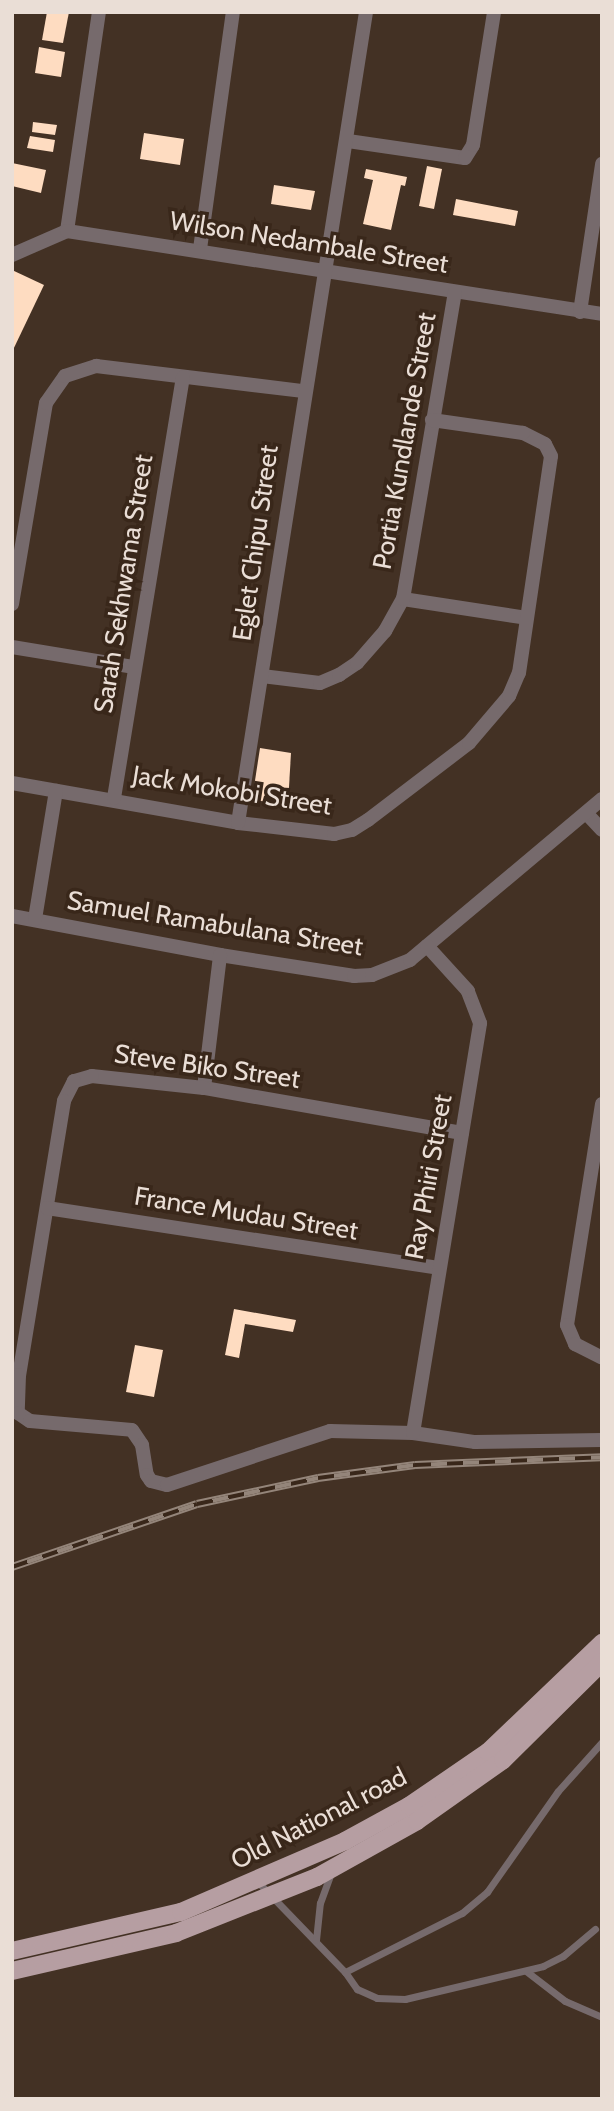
<!DOCTYPE html>
<html>
<head>
<meta charset="utf-8">
<style>
  body { margin:0 }
  #map { position:relative; width:614px; height:2111px; overflow:hidden; background:#433124; font-family:Cabin,sans-serif }
  div>[style] { position:absolute }
  [style*='--x'] { left:calc(var(--x)*1px); top:calc(var(--y)*1px); width:calc(var(--w)*1px); rotate:calc(var(--a)*1deg) }
  .building>* { inset:0; background:#fedcc1 }
  .service>* { height:7px; margin:-3.5px; padding:0 3.5px; transform-origin:3.5px; border-radius:3.5px; background:#766a6c }
  .minor>* { height:14px; margin:-7px; padding:0 7px; transform-origin:7px; border-radius:7px; background:#766a6c }
  .primary>* { height:18px; margin:-9px; padding:0 9px; transform-origin:9px; border-radius:9px; background:#b69ea2 }
  .rail>* { height:8px; margin-top:-4px; transform-origin:0; background:repeating-linear-gradient(90deg,#39271a 0 16px,#94857a 0 32px); box-sizing:border-box; border-block:2px solid #94857a }
  span { translate:-50% -50%; white-space:nowrap; text-align:center; line-height:1.15; -webkit-text-stroke:7px #39271a; paint-order:stroke }
  .street-label { font-size:26px; color:#eaded6 }
  .frame { position:absolute; inset:0; border:14px solid #eaded6; pointer-events:none }
</style>
</head>
<body>
<div id="map">
  <div class="building">
    <div style="clip-path:polygon(47px 12px,69px 12px,63px 43px,42px 40px)"></div>
    <div style="clip-path:polygon(39px 47px,65px 52px,61px 77px,35px 73px)"></div>
    <div style="clip-path:polygon(33px 122px,57px 125px,55px 135px,32px 132px)"></div>
    <div style="clip-path:polygon(144px 133px,184px 139px,180px 165px,140px 159px)"></div>
    <div style="clip-path:polygon(30px 136px,55px 140px,53px 152px,27px 148px)"></div>
    <div style="clip-path:polygon(12px 163px,46px 170px,41px 193px,12px 186px)"></div>
    <div style="clip-path:polygon(427px 166px,442px 169px,434px 209px,419px 206px)"></div>
    <div style="clip-path:polygon(366px 169px,407px 177px,405px 186px,401px 185px,391px 230px,363px 224px,373px 180px,364px 178px)"></div>
    <div style="clip-path:polygon(274px 185px,315px 191px,311px 210px,271px 204px)"></div>
    <div style="clip-path:polygon(456px 199px,518px 211px,515px 226px,453px 215px)"></div>
    <div style="clip-path:polygon(12px 270px,44px 285px,12px 352px)"></div>
    <div style="clip-path:polygon(260px 748px,291px 753px,288px 804px,252px 800px)"></div>
    <div style="clip-path:polygon(234px 1309px,296px 1320px,293px 1332px,245px 1324px,239px 1358px,225px 1355px)"></div>
    <div style="clip-path:polygon(135px 1345px,163px 1350px,154px 1397px,126px 1392px)"></div>
  </div>
  <div class="service">
    <div style="--x:257;--y:1881;--w:127;--a:46"></div>
    <div style="--x:345;--y:1972;--w:131;--a:-26.8"></div>
    <div style="--x:462;--y:1913;--w:33;--a:-40"></div>
    <div style="--x:487;--y:1892;--w:123;--a:-54.9"></div>
    <div style="--x:558;--y:1791;--w:66;--a:-48.1"></div>
    <div style="--x:316;--y:1940;--w:37;--a:-84"></div>
    <div style="--x:320;--y:1903;--w:32;--a:-70"></div>
    <div style="--x:526;--y:1971;--w:49;--a:37.6"></div>
    <div style="--x:565;--y:2001;--w:40;--a:23.4"></div>
    <div style="--x:345;--y:1972;--w:21;--a:55"></div>
    <div style="--x:357;--y:1989;--w:22;--a:24"></div>
    <div style="--x:377;--y:1998;--w:28;--a:2"></div>
    <div style="--x:405;--y:1999;--w:142;--a:-13.4"></div>
    <div style="--x:543;--y:1966;--w:22;--a:-27"></div>
    <div style="--x:563;--y:1956;--w:42;--a:-40.2"></div>
  </div>
  <div class="minor">
    <div style="--x:348;--y:141;--w:118;--a:8.3"></div>
    <div style="--x:465;--y:158;--w:15;--a:-58"></div>
    <div style="--x:473;--y:145;--w:135;--a:-81"></div>
    <div style="--x:67;--y:231;--w:221;--a:-81.7"></div>
    <div style="--x:200;--y:249;--w:239;--a:-82.1"></div>
    <div style="--x:12;--y:255;--w:60;--a:-23.6"></div>
    <div style="--x:67;--y:231;--w:541;--a:8.82"></div>
    <div style="--x:580;--y:312;--w:150;--a:-81.5"></div>
    <div style="--x:403;--y:599;--w:125;--a:8.7"></div>
    <div style="--x:12;--y:604;--w:204;--a:-80.4"></div>
    <div style="--x:46;--y:403;--w:33;--a:-55"></div>
    <div style="--x:65;--y:376;--w:33;--a:-18"></div>
    <div style="--x:96;--y:366;--w:209;--a:6.9"></div>
    <div style="--x:12;--y:647;--w:124;--a:9.3"></div>
    <div style="--x:262;--y:676;--w:58;--a:6.9"></div>
    <div style="--x:320;--y:683;--w:21;--a:-23"></div>
    <div style="--x:339;--y:675;--w:22;--a:-34"></div>
    <div style="--x:357;--y:663;--w:43;--a:-48.8"></div>
    <div style="--x:385;--y:631;--w:37;--a:-61"></div>
    <div style="--x:403;--y:599;--w:311;--a:-80.4"></div>
    <div style="--x:12;--y:783;--w:230;--a:10"></div>
    <div style="--x:238;--y:823;--w:97;--a:6.5"></div>
    <div style="--x:334;--y:834;--w:18;--a:-13"></div>
    <div style="--x:352;--y:830;--w:19;--a:-32"></div>
    <div style="--x:368;--y:820;--w:127;--a:-37.3"></div>
    <div style="--x:469;--y:743;--w:62;--a:-49.6"></div>
    <div style="--x:509;--y:696;--w:25;--a:-67"></div>
    <div style="--x:519;--y:673;--w:219;--a:-81.6"></div>
    <div style="--x:551;--y:456;--w:13;--a:-117"></div>
    <div style="--x:545;--y:444;--w:25;--a:-153"></div>
    <div style="--x:523;--y:433;--w:92;--a:-171.9"></div>
    <div style="--x:114;--y:798;--w:426;--a:-80.7"></div>
    <div style="--x:587;--y:814;--w:22;--a:47"></div>
    <div style="--x:238;--y:823;--w:821;--a:-81.03"></div>
    <div style="--x:12;--y:916;--w:212;--a:10.6"></div>
    <div style="--x:220;--y:955;--w:136;--a:8.9"></div>
    <div style="--x:354;--y:976;--w:18;--a:-3"></div>
    <div style="--x:372;--y:975;--w:41;--a:-21.5"></div>
    <div style="--x:410;--y:960;--w:251;--a:-40"></div>
    <div style="--x:35;--y:919;--w:130;--a:-80.7"></div>
    <div style="--x:204;--y:1088;--w:134;--a:-83.1"></div>
    <div style="--x:602;--y:1104;--w:224;--a:99"></div>
    <div style="--x:567;--y:1325;--w:21;--a:67"></div>
    <div style="--x:575;--y:1344;--w:30;--a:27"></div>
    <div style="--x:462;--y:1133;--w:262;--a:-170.1"></div>
    <div style="--x:204;--y:1088;--w:113;--a:-173.9"></div>
    <div style="--x:92;--y:1076;--w:19;--a:164"></div>
    <div style="--x:74;--y:1081;--w:22;--a:117"></div>
    <div style="--x:64;--y:1101;--w:278;--a:99.3"></div>
    <div style="--x:19;--y:1375;--w:38;--a:92"></div>
    <div style="--x:18;--y:1413;--w:14;--a:34"></div>
    <div style="--x:30;--y:1421;--w:102;--a:5"></div>
    <div style="--x:132;--y:1430;--w:18;--a:56"></div>
    <div style="--x:142;--y:1445;--w:30;--a:81"></div>
    <div style="--x:147;--y:1475;--w:7;--a:56"></div>
    <div style="--x:151;--y:1481;--w:16;--a:14"></div>
    <div style="--x:167;--y:1485;--w:172;--a:-18.3"></div>
    <div style="--x:330;--y:1431;--w:83;--a:1.4"></div>
    <div style="--x:413;--y:1433;--w:63;--a:8.3"></div>
    <div style="--x:475;--y:1442;--w:127;--a:-0.9"></div>
    <div style="--x:47;--y:1208;--w:396;--a:8.7"></div>
    <div style="--x:413;--y:1433;--w:415;--a:-80.7"></div>
    <div style="--x:480;--y:1023;--w:34;--a:-111"></div>
    <div style="--x:468;--y:991;--w:61;--a:-132.3"></div>
  </div>
  <div class="primary">
    <div style="--x:12;--y:1951;--w:173;--a:-13"></div>
    <div style="--x:181;--y:1912;--w:179;--a:-23.4"></div>
    <div style="--x:345;--y:1841;--w:73;--a:-28.7"></div>
    <div style="--x:409;--y:1806;--w:96;--a:-34.4"></div>
    <div style="--x:488;--y:1752;--w:158;--a:-43.7"></div>
    <div style="--x:12;--y:1971;--w:168;--a:-13"></div>
    <div style="--x:176;--y:1933;--w:152;--a:-21.7"></div>
    <div style="--x:317;--y:1877;--w:115;--a:-29.2"></div>
    <div style="--x:417;--y:1821;--w:105;--a:-35.3"></div>
    <div style="--x:503;--y:1760;--w:139;--a:-44.7"></div>
  </div>
  <div class="rail">
    <div style="--x:12;--y:1567;--w:195;--a:-18.8"></div>
    <div style="--x:197;--y:1504;--w:124;--a:-12.1"></div>
    <div style="--x:318;--y:1478;--w:98;--a:-7.6"></div>
    <div style="--x:415;--y:1465;--w:187;--a:-2.4"></div>
  </div>
  <div class="street-label">
    <span style="left:309px;top:243px;rotate:9deg">Wilson Nedambale Street</span>
    <span style="left:405px;top:441px;rotate:-80deg">Portia Kundlande Street</span>
    <span style="left:256px;top:543px;rotate:-82deg">Eglet Chipu Street</span>
    <span style="left:124px;top:584px;rotate:-81deg">Sarah Sekhwama Street</span>
    <span style="left:232px;top:791px;rotate:9deg">Jack Mokobi Street</span>
    <span style="left:215px;top:924px;rotate:9deg">Samuel Ramabulana Street</span>
    <span style="left:207px;top:1067px;rotate:8deg">Steve Biko Street</span>
    <span style="left:429px;top:1177px;rotate:-80deg">Ray Phiri Street</span>
    <span style="left:246px;top:1214px;rotate:9deg">France Mudau Street</span>
    <span style="left:319px;top:1819px;rotate:-27deg">Old National road</span>
  </div>
  <div class="frame"></div>
</div>
</body>
</html>
